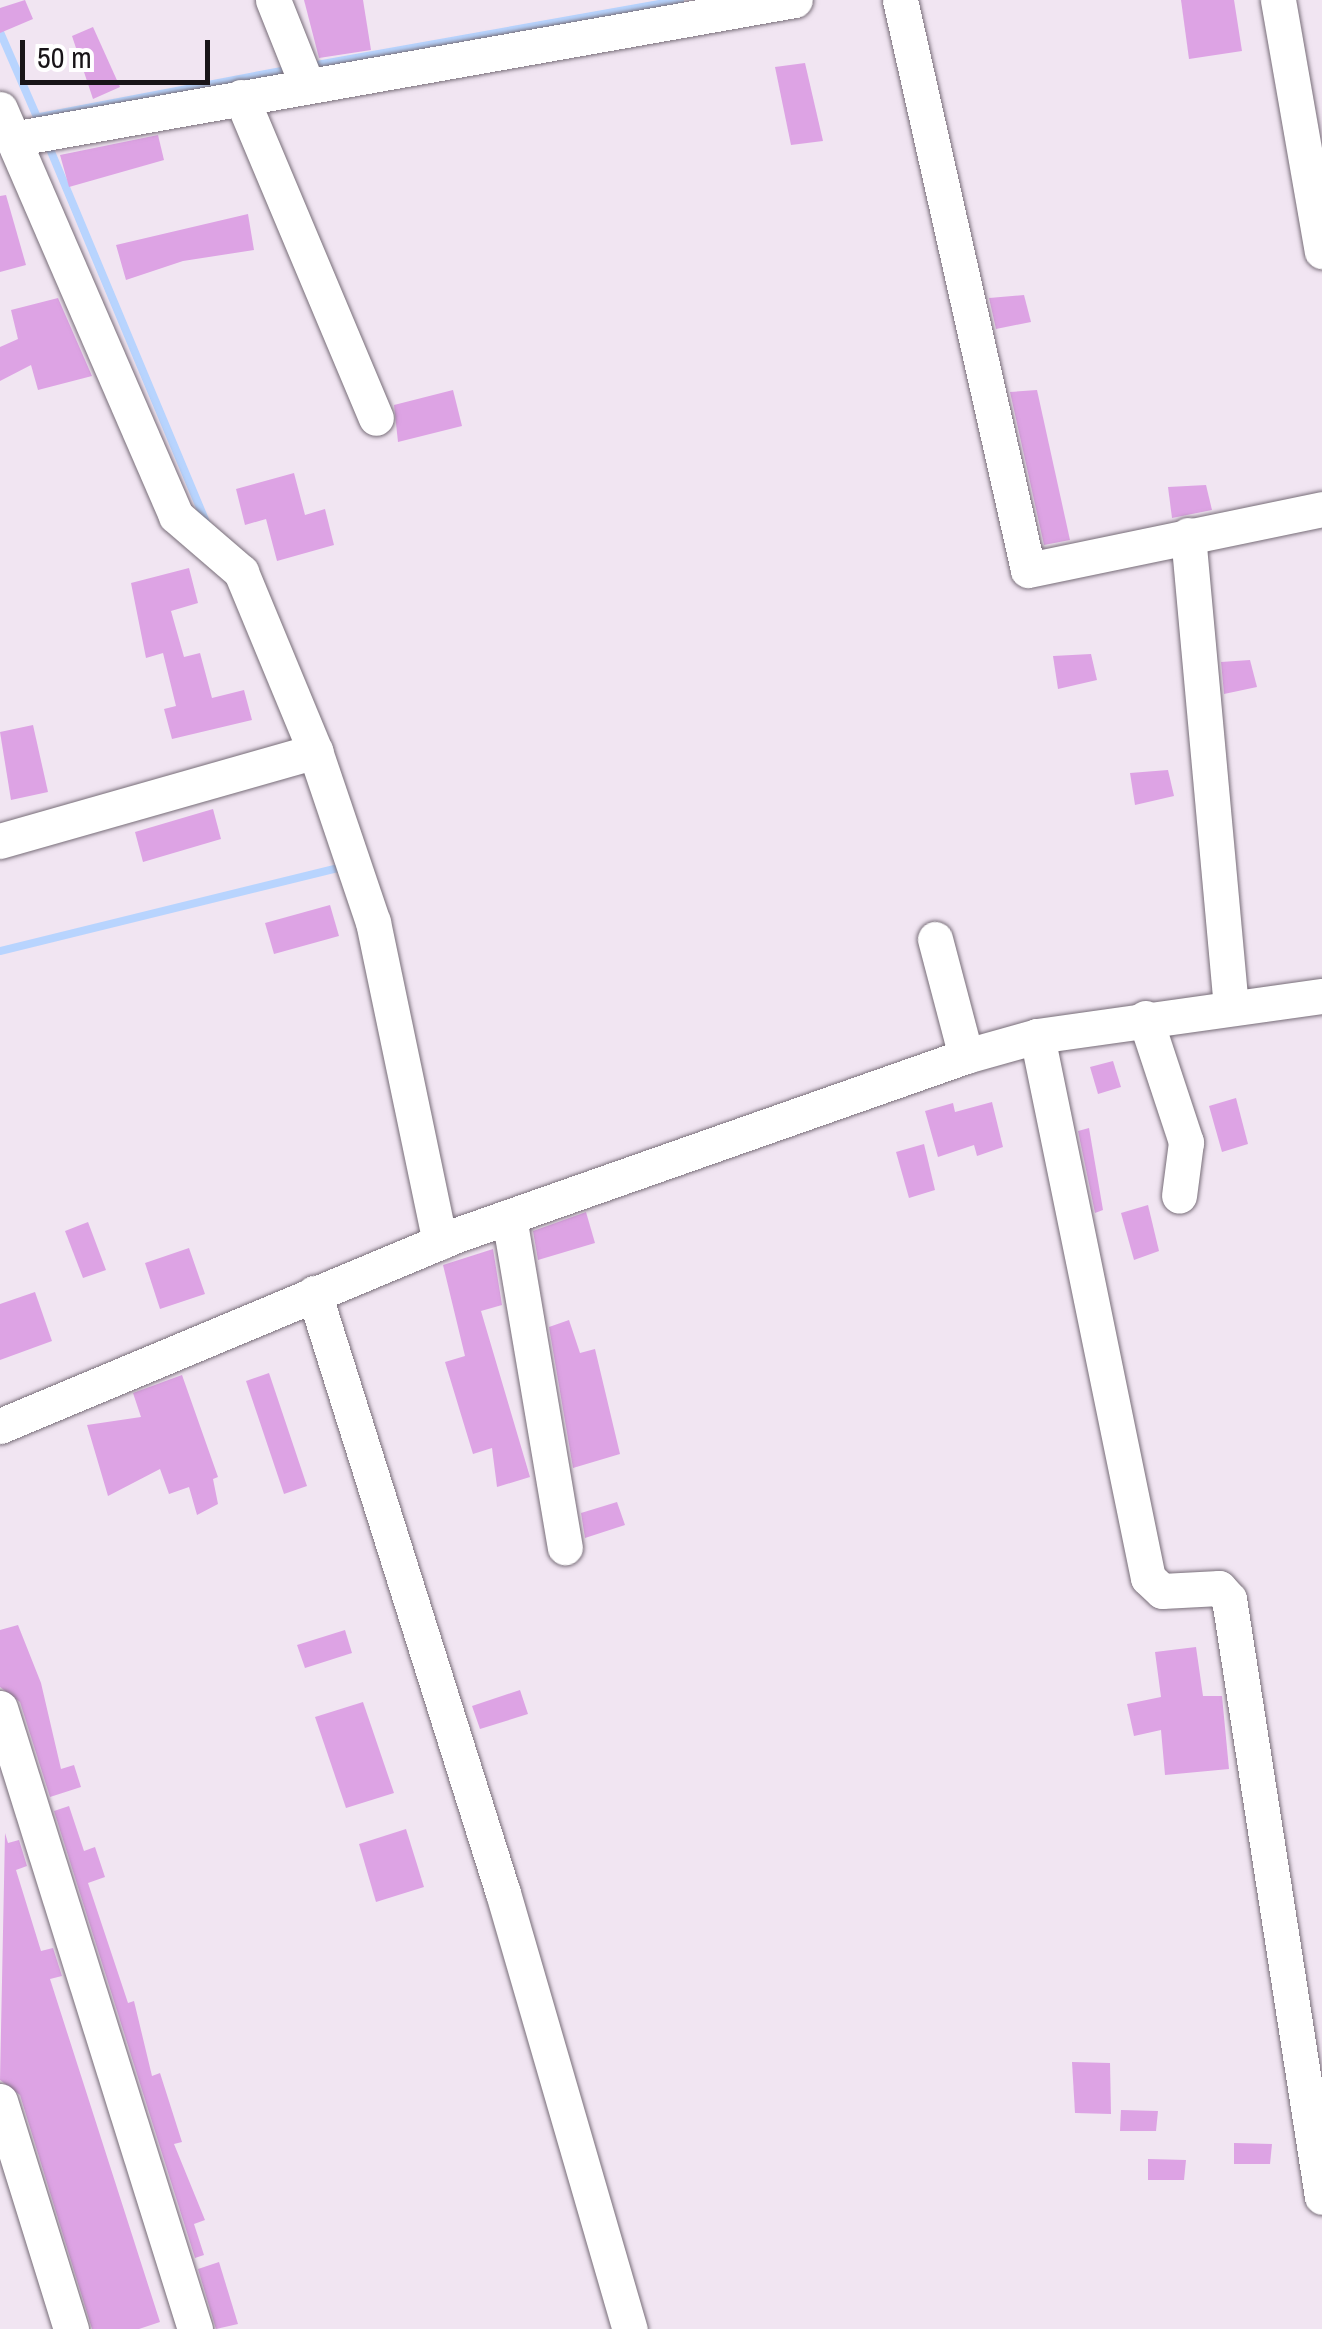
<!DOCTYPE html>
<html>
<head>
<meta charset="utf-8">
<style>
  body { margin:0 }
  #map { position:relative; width:1322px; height:2329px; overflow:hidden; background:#f1e5f2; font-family:"Archivo Narrow",sans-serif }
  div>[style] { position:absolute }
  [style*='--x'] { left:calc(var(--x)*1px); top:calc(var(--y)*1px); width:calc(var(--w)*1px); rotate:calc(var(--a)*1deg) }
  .stream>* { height:8px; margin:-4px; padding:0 4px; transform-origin:4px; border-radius:4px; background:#b8d4fe }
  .building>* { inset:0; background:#dda3e4 }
  .roads { filter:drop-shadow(0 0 2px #776d78) drop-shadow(0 0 2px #776d78) }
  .minor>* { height:35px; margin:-17.5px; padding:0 17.5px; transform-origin:17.5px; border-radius:17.5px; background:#fff }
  span { translate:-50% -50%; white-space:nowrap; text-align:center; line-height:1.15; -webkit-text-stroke:8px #fff; paint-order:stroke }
  .scale { position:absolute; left:20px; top:40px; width:190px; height:45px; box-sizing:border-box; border:5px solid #181418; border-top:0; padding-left:12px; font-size:30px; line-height:35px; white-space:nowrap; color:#181418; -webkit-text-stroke:8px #fff; paint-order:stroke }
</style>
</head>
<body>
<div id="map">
  <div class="stream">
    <div style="--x:0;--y:32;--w:100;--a:66.5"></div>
    <div style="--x:311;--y:66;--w:375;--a:-10.1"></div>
    <div style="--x:40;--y:117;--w:257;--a:-10.8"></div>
    <div style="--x:47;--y:142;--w:416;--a:67.3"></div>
    <div style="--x:0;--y:951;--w:355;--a:-13.8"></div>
  </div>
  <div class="building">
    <div style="clip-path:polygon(25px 0,33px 19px,0 33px,0 8px)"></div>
    <div style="clip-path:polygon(304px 0,363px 0,371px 50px,319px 58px)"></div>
    <div style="clip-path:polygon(1181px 0,1234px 0,1242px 51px,1189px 59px)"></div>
    <div style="clip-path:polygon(93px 27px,120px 87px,93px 99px,72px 36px)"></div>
    <div style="clip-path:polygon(805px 63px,823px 141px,791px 145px,775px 67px)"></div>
    <div style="clip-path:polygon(158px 135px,164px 160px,69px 187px,60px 155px)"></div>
    <div style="clip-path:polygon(6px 195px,26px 265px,0 272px,0 196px)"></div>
    <div style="clip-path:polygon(248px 214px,254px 250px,183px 261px,126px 280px,116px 245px)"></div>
    <div style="clip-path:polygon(1024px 295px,1031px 322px,996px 329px,989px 298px)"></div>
    <div style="clip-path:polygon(58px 298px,92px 376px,38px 390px,31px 365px,0 381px,0 347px,18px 339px,11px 310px)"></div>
    <div style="clip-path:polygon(453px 390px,462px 426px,398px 442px,394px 405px)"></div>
    <div style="clip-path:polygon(1037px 390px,1070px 540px,1044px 545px,1010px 392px)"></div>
    <div style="clip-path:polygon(294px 473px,305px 515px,325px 509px,334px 545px,277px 561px,266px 519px,245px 525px,236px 489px)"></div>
    <div style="clip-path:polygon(1206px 485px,1212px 510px,1172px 518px,1168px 487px)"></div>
    <div style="clip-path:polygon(189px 568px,198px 603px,171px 611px,184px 657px,200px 653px,212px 698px,244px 690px,252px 720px,172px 739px,164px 709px,176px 706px,163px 653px,146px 658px,131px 583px)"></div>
    <div style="clip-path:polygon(1091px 654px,1097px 680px,1058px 689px,1053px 656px)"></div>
    <div style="clip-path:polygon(1250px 660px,1257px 687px,1224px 694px,1221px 662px)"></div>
    <div style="clip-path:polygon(33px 725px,48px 792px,11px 800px,0 732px)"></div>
    <div style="clip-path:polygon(1168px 770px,1174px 796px,1135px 805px,1130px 773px)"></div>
    <div style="clip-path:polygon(213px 809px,221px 839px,143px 862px,135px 832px)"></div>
    <div style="clip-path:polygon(330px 905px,339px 936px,274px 954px,265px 923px)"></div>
    <div style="clip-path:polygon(1113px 1061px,1121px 1087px,1098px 1094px,1090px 1067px)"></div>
    <div style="clip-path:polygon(1236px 1098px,1248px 1144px,1222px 1152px,1209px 1106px)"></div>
    <div style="clip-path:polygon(992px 1102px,1003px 1147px,977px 1156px,974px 1145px,938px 1157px,925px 1111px,953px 1103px,955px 1112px)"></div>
    <div style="clip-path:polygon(1089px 1128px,1103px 1210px,1095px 1213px,1078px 1131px)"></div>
    <div style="clip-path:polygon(924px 1144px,935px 1190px,909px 1198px,896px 1152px)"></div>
    <div style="clip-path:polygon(1148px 1205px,1159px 1251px,1134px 1260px,1121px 1213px)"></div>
    <div style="clip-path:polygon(586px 1212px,595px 1243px,538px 1260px,533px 1231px)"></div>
    <div style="clip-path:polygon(88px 1222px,106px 1270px,83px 1278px,65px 1231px)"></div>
    <div style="clip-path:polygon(189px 1248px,205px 1294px,160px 1309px,145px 1263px)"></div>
    <div style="clip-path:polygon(493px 1249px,502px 1305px,481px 1311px,530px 1477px,497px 1487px,492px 1448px,473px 1454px,445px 1362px,465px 1356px,443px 1265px)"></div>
    <div style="clip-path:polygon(35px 1292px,52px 1341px,0 1360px,0 1304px)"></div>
    <div style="clip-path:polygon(569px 1320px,580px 1353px,595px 1349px,620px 1454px,573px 1468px,549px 1327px)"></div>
    <div style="clip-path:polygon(269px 1373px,307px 1486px,284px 1494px,246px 1381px)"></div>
    <div style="clip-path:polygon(182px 1375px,218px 1477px,213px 1479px,218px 1504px,197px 1515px,189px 1487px,169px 1494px,160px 1469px,108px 1496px,87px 1425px,141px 1417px,133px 1393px)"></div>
    <div style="clip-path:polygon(617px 1502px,625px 1525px,585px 1538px,581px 1513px)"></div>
    <div style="clip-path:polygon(18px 1625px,41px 1683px,61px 1769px,74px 1765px,81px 1787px,50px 1797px,20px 1702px,0 1687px,0 1630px)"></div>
    <div style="clip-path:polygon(345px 1630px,352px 1653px,305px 1668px,297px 1645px)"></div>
    <div style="clip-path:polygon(1196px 1647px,1203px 1696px,1222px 1696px,1229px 1769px,1165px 1775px,1161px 1730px,1134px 1736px,1127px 1704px,1161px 1697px,1155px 1652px)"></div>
    <div style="clip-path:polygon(520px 1690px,528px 1714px,480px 1729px,472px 1706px)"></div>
    <div style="clip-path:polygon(363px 1702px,394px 1793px,346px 1808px,315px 1717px)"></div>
    <div style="clip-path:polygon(69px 1806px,84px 1851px,95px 1847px,105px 1877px,88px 1883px,128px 2003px,134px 2001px,152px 2076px,160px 2073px,182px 2142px,174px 2144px,205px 2220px,194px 2224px,204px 2255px,195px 2258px,54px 1811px)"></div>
    <div style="clip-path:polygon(406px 1829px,424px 1887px,376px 1902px,359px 1844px)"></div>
    <div style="clip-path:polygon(5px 1833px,8px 1843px,19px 1840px,27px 1866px,16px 1870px,41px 1951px,53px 1948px,62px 1976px,50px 1979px,160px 2322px,139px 2329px,92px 2329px,20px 2095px,0 2080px)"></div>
    <div style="clip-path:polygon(1072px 2062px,1110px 2063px,1111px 2114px,1075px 2113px)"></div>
    <div style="clip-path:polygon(1121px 2110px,1158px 2111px,1156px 2131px,1120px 2131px)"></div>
    <div style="clip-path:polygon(1234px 2143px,1272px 2144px,1270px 2164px,1234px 2164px)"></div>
    <div style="clip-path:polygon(1148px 2159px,1186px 2160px,1184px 2180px,1148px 2180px)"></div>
    <div style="clip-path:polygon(219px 2262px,238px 2324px,216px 2329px,198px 2269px)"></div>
  </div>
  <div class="roads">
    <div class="minor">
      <div style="--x:273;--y:0;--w:92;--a:68.2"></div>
      <div style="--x:900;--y:0;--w:584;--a:77.34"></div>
      <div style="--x:1028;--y:570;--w:300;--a:-11.7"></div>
      <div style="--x:1278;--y:0;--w:255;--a:80.1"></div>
      <div style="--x:241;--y:97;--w:348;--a:67.2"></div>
      <div style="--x:0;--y:109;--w:443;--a:66.6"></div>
      <div style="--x:176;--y:516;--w:86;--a:40.7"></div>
      <div style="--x:241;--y:572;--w:194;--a:67.5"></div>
      <div style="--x:315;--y:751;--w:181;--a:71.3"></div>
      <div style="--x:373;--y:922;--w:327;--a:78.2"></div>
      <div style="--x:12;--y:139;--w:795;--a:-10.07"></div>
      <div style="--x:1188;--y:535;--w:472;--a:84.8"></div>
      <div style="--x:0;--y:841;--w:328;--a:-15.9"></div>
      <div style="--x:935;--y:939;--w:121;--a:75.2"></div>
      <div style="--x:1145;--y:1018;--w:131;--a:71.7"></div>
      <div style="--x:1186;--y:1142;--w:54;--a:97.4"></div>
      <div style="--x:1037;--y:1036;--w:553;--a:78.43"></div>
      <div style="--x:1148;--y:1578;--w:19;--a:43"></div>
      <div style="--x:1162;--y:1591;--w:57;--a:-3"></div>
      <div style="--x:1219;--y:1588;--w:15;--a:48"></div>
      <div style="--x:1229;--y:1599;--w:605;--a:81.16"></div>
      <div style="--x:509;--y:1217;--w:335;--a:80.4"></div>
      <div style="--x:314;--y:1293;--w:629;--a:72.52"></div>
      <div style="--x:503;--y:1893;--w:454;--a:73.8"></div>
      <div style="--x:0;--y:1426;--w:489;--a:-22.7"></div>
      <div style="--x:451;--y:1237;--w:546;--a:-19.36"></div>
      <div style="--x:966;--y:1056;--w:74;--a:-15.7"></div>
      <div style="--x:1037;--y:1036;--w:288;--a:-8"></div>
      <div style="--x:0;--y:1708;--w:651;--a:72.57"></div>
      <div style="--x:0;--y:2101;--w:239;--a:72.7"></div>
    </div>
  </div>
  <div class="scale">50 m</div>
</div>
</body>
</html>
